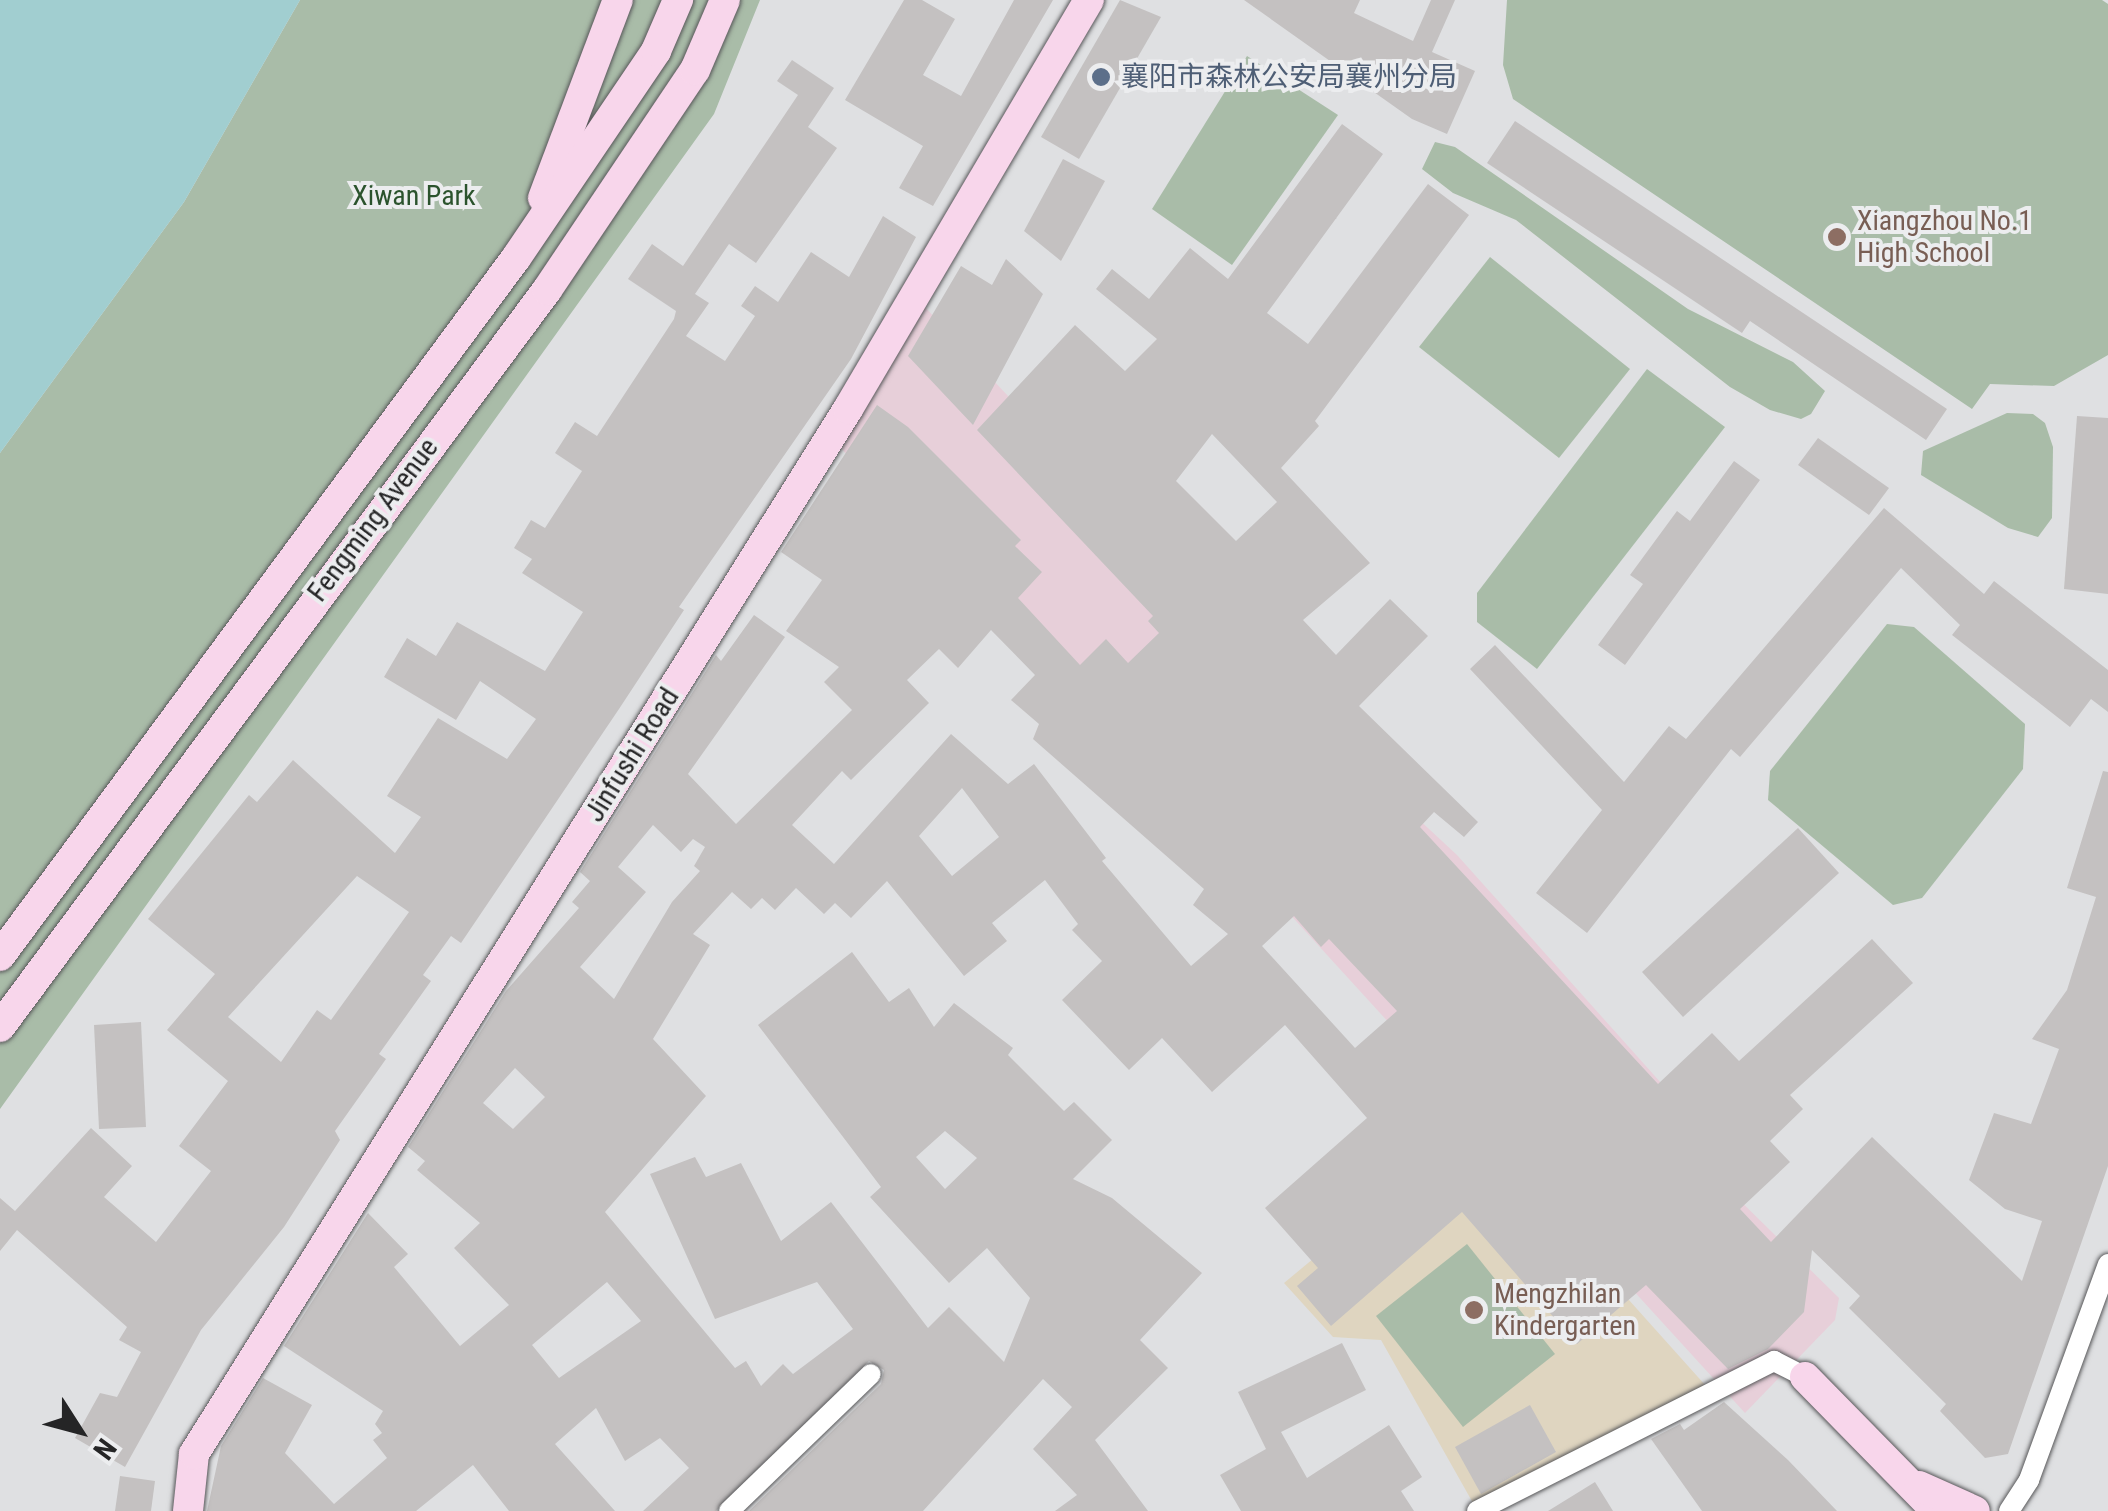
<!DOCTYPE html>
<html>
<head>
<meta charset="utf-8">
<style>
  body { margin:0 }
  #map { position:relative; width:2108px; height:1511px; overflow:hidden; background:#dfe0e2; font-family:"Roboto Condensed","Noto Sans SC",sans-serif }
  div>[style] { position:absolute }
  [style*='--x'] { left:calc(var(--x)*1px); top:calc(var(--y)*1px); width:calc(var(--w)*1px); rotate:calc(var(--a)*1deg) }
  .commercial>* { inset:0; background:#e7cfd9 }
  .education>* { inset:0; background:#dfd5c0 }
  .green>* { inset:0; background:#a9bca8 }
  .water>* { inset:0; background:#a1ced0 }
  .building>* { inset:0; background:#c4c1c1 }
  .roads { filter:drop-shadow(0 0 2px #575759) drop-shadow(0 0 2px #575759) }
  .street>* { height:20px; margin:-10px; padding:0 10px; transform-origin:10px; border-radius:10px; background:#fff }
  .secondary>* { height:30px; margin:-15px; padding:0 15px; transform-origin:15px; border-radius:15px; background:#f8d6eb }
  .dots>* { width:28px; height:28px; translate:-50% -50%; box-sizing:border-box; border:5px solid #ecedef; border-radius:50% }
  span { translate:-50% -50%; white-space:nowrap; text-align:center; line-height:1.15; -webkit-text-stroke:8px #ecedef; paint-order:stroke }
  .service-label { font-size:28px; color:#4e5e75 }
  .left { translate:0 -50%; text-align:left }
  .park-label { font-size:28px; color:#2b532d }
  .education-label { font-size:28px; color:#785e54 }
  .street-label { font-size:28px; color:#252526 }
  .north { position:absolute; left:30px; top:1381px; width:100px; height:100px; -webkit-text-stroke:8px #ecedef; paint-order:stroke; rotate:126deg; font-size:28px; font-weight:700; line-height:40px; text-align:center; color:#252526 }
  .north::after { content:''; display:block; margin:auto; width:35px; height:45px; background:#252526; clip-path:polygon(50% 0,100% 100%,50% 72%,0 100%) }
</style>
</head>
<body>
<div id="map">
  <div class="commercial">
    <div style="clip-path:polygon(924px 306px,1301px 710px,1457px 855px,1730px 1160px,1715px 1176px,1839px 1298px,1835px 1320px,1745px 1413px,1047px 648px,1032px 661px,839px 446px)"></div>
  </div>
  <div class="education">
    <div style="clip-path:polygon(1473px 1126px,1706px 1386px,1473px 1503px,1381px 1340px,1333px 1337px,1284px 1283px)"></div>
  </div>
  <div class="green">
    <div style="clip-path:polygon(300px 0,760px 0,714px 114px,0 1109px,0 453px,184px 202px)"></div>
    <div style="clip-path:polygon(1507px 0,2102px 0,2108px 4px,2108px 355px,2054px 386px,1990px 384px,1972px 409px,1513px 99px,1503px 65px)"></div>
    <div style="clip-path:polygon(1247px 56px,1338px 115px,1232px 265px,1152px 209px)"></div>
    <div style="clip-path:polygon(1435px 142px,1455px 147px,1688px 309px,1793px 362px,1825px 391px,1811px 414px,1801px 419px,1770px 410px,1730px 387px,1516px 220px,1453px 193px,1422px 169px)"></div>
    <div style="clip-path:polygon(1490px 257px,1630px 369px,1559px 458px,1419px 347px)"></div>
    <div style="clip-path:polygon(1647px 369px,1725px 427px,1537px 669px,1477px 622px,1477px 593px)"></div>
    <div style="clip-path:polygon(2007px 413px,2033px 414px,2045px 423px,2053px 447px,2052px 518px,2038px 537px,2008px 528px,1921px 475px,1923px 451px)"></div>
    <div style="clip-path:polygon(1887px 624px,1914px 627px,2025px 724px,2023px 769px,1922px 898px,1893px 905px,1768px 800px,1770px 771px)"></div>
    <div style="clip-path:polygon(1467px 1244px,1555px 1354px,1463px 1427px,1376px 1316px)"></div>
  </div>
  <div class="water">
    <div style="clip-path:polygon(0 0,300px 0,184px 202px,0 453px)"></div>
  </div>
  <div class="building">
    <div style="clip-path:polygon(904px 0,922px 0,955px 19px,923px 75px,961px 96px,1014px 0,1053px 0,933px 206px,899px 188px,923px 146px,845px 100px)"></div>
    <div style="clip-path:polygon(1120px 0,1161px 17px,1079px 159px,1041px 137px)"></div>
    <div style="clip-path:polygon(1244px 0,1360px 0,1354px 13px,1413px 41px,1431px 0,1455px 0,1432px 52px,1475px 71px,1447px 134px,1412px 119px)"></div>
    <div style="clip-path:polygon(evenodd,792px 60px,834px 88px,808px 127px,837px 148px,756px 263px,729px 244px,695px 294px,709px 303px,686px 336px,725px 361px,755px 316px,741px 306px,755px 286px,778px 302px,811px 252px,849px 277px,883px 216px,916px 237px,851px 359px,679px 607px,684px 610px,619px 709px,461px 943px,451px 936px,423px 975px,431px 981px,379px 1054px,386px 1059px,335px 1131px,340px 1140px,284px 1227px,201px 1330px,125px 1467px,75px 1438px,100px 1393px,117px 1397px,141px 1352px,119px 1340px,127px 1327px,17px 1230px,0 1251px,0 1198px,15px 1211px,91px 1128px,132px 1166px,104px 1197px,156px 1242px,211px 1171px,179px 1146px,228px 1081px,167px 1030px,215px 974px,148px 919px,249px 795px,257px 802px,293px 760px,395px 853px,421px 817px,387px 796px,438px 718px,507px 759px,536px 719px,480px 681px,456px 720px,384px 677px,407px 638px,436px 656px,457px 622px,545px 671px,583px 612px,522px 573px,532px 559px,514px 548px,531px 520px,545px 528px,582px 471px,555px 453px,575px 422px,597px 436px,674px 319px,676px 311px,628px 279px,652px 244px,683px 266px,798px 95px,777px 81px,792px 60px,357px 876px,409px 912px,331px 1020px,317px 1010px,281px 1062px,228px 1017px,357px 876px)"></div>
    <div style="clip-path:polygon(1515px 121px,1947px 409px,1926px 440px,1750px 321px,1742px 333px,1487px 163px)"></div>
    <div style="clip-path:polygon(evenodd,1342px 124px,1383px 154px,1267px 313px,1308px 344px,1428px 184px,1469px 215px,1315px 421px,1319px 426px,1281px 468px,1370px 563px,1303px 620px,1336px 655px,1390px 599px,1428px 636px,1359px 706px,1478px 822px,1464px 837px,1434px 812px,1420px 827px,1658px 1084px,1712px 1033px,1739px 1061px,1872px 939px,1913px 983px,1790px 1095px,1803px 1109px,1770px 1141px,1790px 1162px,1740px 1209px,1771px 1242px,1872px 1137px,2022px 1281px,2042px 1221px,2005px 1209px,1969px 1180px,1994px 1113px,2031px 1124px,2059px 1049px,2032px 1039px,2067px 990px,2096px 897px,2067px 888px,2103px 771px,2108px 772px,2108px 1166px,2008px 1454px,1985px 1458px,1940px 1411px,1946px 1404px,1849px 1308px,1860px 1296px,1812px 1250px,1804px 1312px,1768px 1349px,1728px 1369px,1646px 1285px,1577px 1344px,1462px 1212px,1331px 1326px,1297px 1286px,1318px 1268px,1265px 1208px,1367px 1118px,1285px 1025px,1212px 1092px,1162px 1038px,1129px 1070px,1062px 1000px,1102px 961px,1072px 930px,1078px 924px,1045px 880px,992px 923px,1007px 941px,964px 976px,887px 881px,851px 918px,835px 903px,824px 914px,796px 888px,775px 910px,762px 898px,751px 909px,732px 892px,693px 934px,710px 945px,653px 1039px,706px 1096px,605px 1212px,735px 1368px,746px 1361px,761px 1386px,783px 1364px,793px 1374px,853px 1329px,817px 1282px,715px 1319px,650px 1174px,695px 1157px,706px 1177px,741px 1163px,781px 1241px,831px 1202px,928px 1328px,949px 1307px,1004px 1362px,1030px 1298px,987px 1248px,949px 1283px,870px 1197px,881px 1187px,758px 1025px,852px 952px,889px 1002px,909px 988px,934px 1027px,954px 1003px,1013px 1048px,1008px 1055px,1064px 1111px,1074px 1102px,1112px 1140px,1073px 1179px,1112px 1198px,1202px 1273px,1140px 1340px,1168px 1368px,1095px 1440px,1148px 1511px,1055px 1511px,1077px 1495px,1033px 1449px,1072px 1407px,1043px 1379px,923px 1511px,749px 1511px,881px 1384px,884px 1370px,869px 1361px,716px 1511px,643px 1511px,689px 1468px,660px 1438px,625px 1461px,596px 1408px,555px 1444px,615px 1511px,509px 1511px,473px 1465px,416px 1511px,207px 1511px,221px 1446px,263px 1378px,312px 1405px,285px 1453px,334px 1504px,387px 1458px,373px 1440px,382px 1433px,375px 1424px,383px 1411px,284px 1346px,368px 1213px,408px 1254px,394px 1267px,460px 1346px,509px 1305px,454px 1248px,480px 1223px,417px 1170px,425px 1161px,408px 1147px,506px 991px,579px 908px,572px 902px,590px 881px,580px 872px,716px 655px,721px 661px,754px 615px,785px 637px,688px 774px,736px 824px,852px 710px,824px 682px,839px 667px,786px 631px,822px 580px,781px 552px,877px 405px,908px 427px,1021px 540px,1015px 546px,1042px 572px,1018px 598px,1080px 665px,1106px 639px,1128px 663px,1159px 633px,1148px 621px,1153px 616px,977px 430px,1075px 325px,1125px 371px,1157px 339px,1096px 289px,1112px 269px,1149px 299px,1190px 248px,1228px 279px,1342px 124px,1212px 434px,1277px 502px,1236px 541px,1176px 481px,1212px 434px,1342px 124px,991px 630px,1035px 675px,1011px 700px,1039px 724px,1033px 739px,1204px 889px,1193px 905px,1228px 934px,1191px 966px,1102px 861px,1106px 858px,1034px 764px,1008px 784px,951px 734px,834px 864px,792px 825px,842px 771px,851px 780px,929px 703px,907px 680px,939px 649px,958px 668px,991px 630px,1342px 124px,962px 788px,999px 837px,952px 876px,919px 836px,962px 788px,1342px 124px,653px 825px,681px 852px,693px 839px,705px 847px,694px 866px,700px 871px,672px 902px,614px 999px,580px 967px,646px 892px,618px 867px,653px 825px,1342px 124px,1294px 916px,1321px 947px,1329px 939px,1397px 1011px,1355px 1048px,1262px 946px,1294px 916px,1342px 124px,515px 1068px,545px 1097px,513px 1129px,483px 1103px,515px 1068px,1342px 124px,945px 1131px,977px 1158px,945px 1189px,916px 1157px,945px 1131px,1342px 124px,607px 1282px,641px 1321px,559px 1378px,532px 1345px,607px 1282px)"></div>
    <div style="clip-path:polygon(1063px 159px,1105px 181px,1061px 261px,1024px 231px)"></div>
    <div style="clip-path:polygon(1006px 259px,1043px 294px,973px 425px,908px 356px,961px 266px,992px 285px)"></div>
    <div style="clip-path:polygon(2077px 416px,2108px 418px,2108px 594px,2064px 589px)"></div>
    <div style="clip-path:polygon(1818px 438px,1889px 488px,1869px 515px,1798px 465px)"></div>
    <div style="clip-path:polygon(1734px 461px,1760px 480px,1625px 665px,1598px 645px,1643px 584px,1630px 575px,1677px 511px,1690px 521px)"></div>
    <div style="clip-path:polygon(1884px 508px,1984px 594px,1994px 581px,2108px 670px,2108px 712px,2091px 699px,2070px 727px,1952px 635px,1960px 625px,1901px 568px,1740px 757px,1731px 749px,1587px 933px,1536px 893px,1602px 810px,1470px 669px,1495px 645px,1624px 782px,1669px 726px,1686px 739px)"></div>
    <div style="clip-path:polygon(1798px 828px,1839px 873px,1683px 1017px,1642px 972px)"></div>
    <div style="clip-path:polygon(141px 1022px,146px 1127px,99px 1129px,94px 1025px)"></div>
    <div style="clip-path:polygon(1342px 1343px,1366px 1390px,1281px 1432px,1307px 1478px,1389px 1425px,1422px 1477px,1401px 1491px,1414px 1511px,1241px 1511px,1220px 1475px,1266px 1449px,1238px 1392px)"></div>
    <div style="clip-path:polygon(1724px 1402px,1788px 1460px,1837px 1511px,1702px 1511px,1651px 1439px,1680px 1424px,1684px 1430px)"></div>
    <div style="clip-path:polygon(1530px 1405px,1556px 1452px,1481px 1494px,1455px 1447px)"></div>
    <div style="clip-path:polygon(120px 1476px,155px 1481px,151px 1511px,115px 1511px)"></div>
    <div style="clip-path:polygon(1595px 1482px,1613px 1511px,1548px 1511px)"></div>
  </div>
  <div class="roads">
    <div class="street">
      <div style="--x:729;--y:1511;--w:197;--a:-44"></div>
      <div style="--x:1477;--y:1511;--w:333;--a:-26.8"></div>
      <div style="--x:1774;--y:1361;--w:35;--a:27"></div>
      <div style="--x:2009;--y:1511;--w:37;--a:-57"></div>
      <div style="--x:2029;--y:1480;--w:230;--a:-69.9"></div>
    </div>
    <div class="secondary">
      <div style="--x:543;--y:198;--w:212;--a:-69.3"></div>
      <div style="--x:0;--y:956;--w:868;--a:-53.53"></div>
      <div style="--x:516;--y:258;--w:250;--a:-55.9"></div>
      <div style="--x:656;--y:51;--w:56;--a:-66.7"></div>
      <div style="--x:0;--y:1027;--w:918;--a:-53.42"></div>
      <div style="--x:547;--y:290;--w:265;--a:-56.1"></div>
      <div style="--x:695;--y:70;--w:76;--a:-66.8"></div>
      <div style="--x:1805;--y:1377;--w:187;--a:45.6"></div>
      <div style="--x:1919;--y:1486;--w:61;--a:24.1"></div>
      <div style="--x:188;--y:1511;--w:57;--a:-84"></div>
      <div style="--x:194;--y:1454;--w:1233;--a:-57.96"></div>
      <div style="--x:848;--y:409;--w:475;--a:-59.5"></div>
    </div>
  </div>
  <div class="dots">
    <div style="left:1101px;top:77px;background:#5c6f8a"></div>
    <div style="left:1837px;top:237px;background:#8d6e63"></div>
    <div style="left:1474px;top:1310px;background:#8d6e63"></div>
  </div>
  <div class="service-label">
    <span class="left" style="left:1121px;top:77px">襄阳市森林公安局襄州分局</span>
  </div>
  <div class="park-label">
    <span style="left:414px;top:196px">Xiwan Park</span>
  </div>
  <div class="education-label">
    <span class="left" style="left:1857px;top:237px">Xiangzhou No.1<br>High School</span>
    <span class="left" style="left:1494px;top:1310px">Mengzhilan<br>Kindergarten</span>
  </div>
  <div class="street-label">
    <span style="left:373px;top:520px;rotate:-53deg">Fengming Avenue</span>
    <span style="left:632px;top:755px;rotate:-58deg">Jinfushi Road</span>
  </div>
  <div class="north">N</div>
</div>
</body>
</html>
